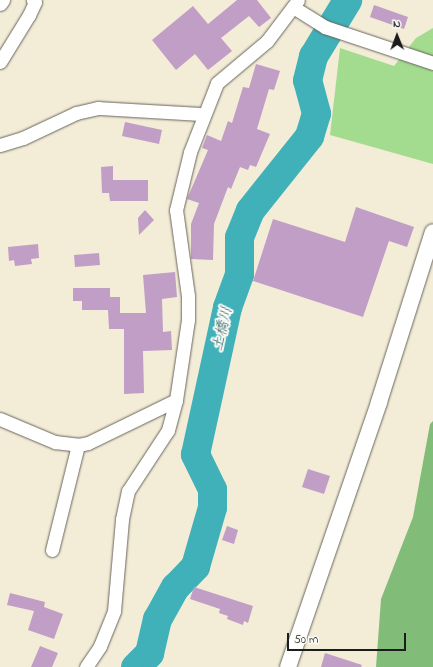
<!DOCTYPE html>
<html>
<head>
<meta charset="utf-8">
<style>
  body { margin:0 }
  #map { position:relative; width:433px; height:667px; overflow:hidden; background:#f3ecd7; font-family:"Indie Flower","Klee One",sans-serif }
  div>[style] { position:absolute }
  [style*='--x'] { left:calc(var(--x)*1px); top:calc(var(--y)*1px); width:calc(var(--w)*1px); rotate:calc(var(--a)*1deg) }
  .green>* { inset:0; background:#a3dc8e }
  .forest>* { inset:0; background:#82bc79 }
  .river>* { height:29px; margin:-14.5px; padding:0 14.5px; transform-origin:14.5px; border-radius:14.5px; background:#40b0b9 }
  .building>* { inset:0; background:#c19ec6 }
  .roads { filter:drop-shadow(0 0 1px #67655d) drop-shadow(0 0 1px #67655d) }
  .minor>* { height:13px; margin:-6.5px; padding:0 6.5px; transform-origin:6.5px; border-radius:6.5px; background:#fff }
  .tertiary>* { height:16px; margin:-8px; padding:0 8px; transform-origin:8px; border-radius:8px; background:#fff }
  span { translate:-50% -50%; white-space:nowrap; text-align:center; line-height:1.15; -webkit-text-stroke:4px #fdfcf7; paint-order:stroke }
  .water-label { font-size:15px; color:#2c5f63; font-style:italic }
  .north { position:absolute; left:377px; top:16px; width:40px; height:40px; -webkit-text-stroke:3px #fdfcf7; paint-order:stroke; rotate:359deg; font-size:11px; font-weight:700; line-height:16px; text-align:center; color:#1c1c1c }
  .north::after { content:''; display:block; margin:auto; width:14px; height:18px; background:#1c1c1c; clip-path:polygon(50% 0,100% 100%,50% 72%,0 100%) }
  .scale { position:absolute; left:287px; top:633px; width:119px; height:18px; box-sizing:border-box; border:2px solid #1c1c1c; border-top:0; padding-left:5px; font-size:12px; line-height:14px; white-space:nowrap; color:#1c1c1c; -webkit-text-stroke:3px #fdfcf7; paint-order:stroke }
</style>
</head>
<body>
<div id="map">
  <div class="green">
    <div style="clip-path:polygon(433px 28px,433px 164px,330px 135px,340px 48px,394px 66px,416px 38px)"></div>
  </div>
  <div class="forest">
    <div style="clip-path:polygon(433px 421px,433px 667px,376px 667px,381px 599px,413px 517px,430px 424px)"></div>
  </div>
  <div class="river">
    <div style="--x:135;--y:667;--w:20;--a:-45"></div>
    <div style="--x:149;--y:653;--w:35;--a:-77"></div>
    <div style="--x:157;--y:619;--w:37;--a:-61"></div>
    <div style="--x:175;--y:587;--w:29;--a:-46"></div>
    <div style="--x:195;--y:566;--w:61;--a:-73.9"></div>
    <div style="--x:212;--y:507;--w:18;--a:-90"></div>
    <div style="--x:212;--y:489;--w:39;--a:-116"></div>
    <div style="--x:195;--y:454;--w:150;--a:-77.7"></div>
    <div style="--x:227;--y:307;--w:35;--a:-70"></div>
    <div style="--x:239;--y:274;--w:37;--a:-90"></div>
    <div style="--x:239;--y:237;--w:29;--a:-68"></div>
    <div style="--x:250;--y:210;--w:95;--a:-51.4"></div>
    <div style="--x:309;--y:136;--w:24;--a:-73"></div>
    <div style="--x:316;--y:113;--w:34;--a:-105"></div>
    <div style="--x:307;--y:80;--w:25;--a:-76"></div>
    <div style="--x:313;--y:56;--w:66;--a:-58.7"></div>
  </div>
  <div class="building">
    <div style="clip-path:polygon(237px 0,257px 0,271px 18px,259px 27px,249px 16px,221px 38px,232px 51px,208px 70px,195px 54px,176px 70px,152px 40px,193px 6px,208px 24px)"></div>
    <div style="clip-path:polygon(374px 5px,408px 17px,404px 29px,370px 17px)"></div>
    <div style="clip-path:polygon(256px 64px,280px 71px,274px 90px,269px 89px,257px 129px,270px 134px,256px 167px,250px 165px,248px 170px,240px 167px,231px 189px,228px 187px,214px 224px,213px 260px,191px 259px,191px 224px,199px 203px,187px 199px,208px 150px,202px 148px,207px 135px,221px 141px,228px 121px,232px 123px,243px 87px,249px 88px)"></div>
    <div style="clip-path:polygon(125px 122px,162px 130px,159px 144px,122px 136px)"></div>
    <div style="clip-path:polygon(113px 166px,113px 180px,148px 180px,148px 201px,110px 201px,109px 193px,102px 193px,101px 167px)"></div>
    <div style="clip-path:polygon(356px 207px,414px 227px,407px 247px,389px 241px,363px 317px,253px 281px,273px 219px,345px 242px)"></div>
    <div style="clip-path:polygon(145px 210px,154px 220px,139px 235px,138px 218px)"></div>
    <div style="clip-path:polygon(38px 244px,39px 258px,31px 259px,32px 264px,15px 266px,14px 260px,9px 261px,8px 247px)"></div>
    <div style="clip-path:polygon(99px 253px,100px 265px,75px 267px,74px 255px)"></div>
    <div style="clip-path:polygon(175px 272px,177px 297px,162px 299px,163px 332px,171px 331px,172px 350px,143px 351px,144px 393px,124px 394px,124px 329px,109px 329px,108px 310px,82px 310px,82px 301px,73px 301px,73px 288px,110px 288px,110px 297px,120px 297px,120px 313px,146px 313px,143px 275px)"></div>
    <div style="clip-path:polygon(308px 469px,330px 476px,324px 494px,302px 487px)"></div>
    <div style="clip-path:polygon(227px 526px,238px 530px,234px 544px,222px 540px)"></div>
    <div style="clip-path:polygon(194px 587px,253px 606px,248px 623px,244px 621px,243px 625px,227px 619px,228px 616px,219px 613px,220px 609px,190px 599px)"></div>
    <div style="clip-path:polygon(10px 593px,45px 602px,44px 607px,63px 614px,54px 639px,28px 630px,34px 611px,7px 605px)"></div>
    <div style="clip-path:polygon(40px 646px,58px 653px,52px 667px,31px 667px)"></div>
    <div style="clip-path:polygon(325px 653px,362px 665px,361px 667px,321px 667px)"></div>
  </div>
  <div class="roads">
    <div class="minor">
      <div style="--x:293;--y:7;--w:38;--a:32"></div>
      <div style="--x:325;--y:27;--w:114;--a:18.4"></div>
      <div style="--x:0;--y:62;--w:55;--a:-58.3"></div>
      <div style="--x:29;--y:15;--w:14;--a:-65"></div>
      <div style="--x:35;--y:2;--w:3;--a:-135"></div>
      <div style="--x:0;--y:145;--w:24;--a:-17"></div>
      <div style="--x:23;--y:138;--w:59;--a:-25.3"></div>
      <div style="--x:76;--y:113;--w:23;--a:-13"></div>
      <div style="--x:98;--y:108;--w:105;--a:3.3"></div>
      <div style="--x:0;--y:419;--w:60;--a:22.7"></div>
      <div style="--x:55;--y:442;--w:23;--a:7"></div>
      <div style="--x:78;--y:445;--w:10;--a:-11"></div>
      <div style="--x:88;--y:443;--w:98;--a:-26"></div>
      <div style="--x:52;--y:550;--w:108;--a:-76.1"></div>
      <div style="--x:86;--y:667;--w:25;--a:-56"></div>
      <div style="--x:100;--y:646;--w:38;--a:-68"></div>
      <div style="--x:114;--y:611;--w:92;--a:-85"></div>
      <div style="--x:122;--y:519;--w:29;--a:-78"></div>
      <div style="--x:128;--y:491;--w:73;--a:-56.7"></div>
      <div style="--x:168;--y:430;--w:31;--a:-75"></div>
      <div style="--x:176;--y:400;--w:81;--a:-81.5"></div>
      <div style="--x:188;--y:320;--w:24;--a:-90"></div>
      <div style="--x:188;--y:296;--w:87;--a:-97.9"></div>
      <div style="--x:176;--y:210;--w:60;--a:-76.4"></div>
      <div style="--x:190;--y:152;--w:74;--a:-68.6"></div>
      <div style="--x:217;--y:83;--w:65;--a:-40"></div>
      <div style="--x:267;--y:41;--w:51;--a:-52.9"></div>
    </div>
    <div class="tertiary">
      <div style="--x:0;--y:3;--w:4;--a:-56"></div>
      <div style="--x:288;--y:667;--w:280;--a:-71"></div>
      <div style="--x:379;--y:402;--w:178;--a:-72.4"></div>
    </div>
  </div>
  <div class="water-label">
    <span style="left:223px;top:329px;rotate:-77deg">土橋川</span>
  </div>
  <div class="north">N</div>
  <div class="scale">50 m</div>
</div>
</body>
</html>
